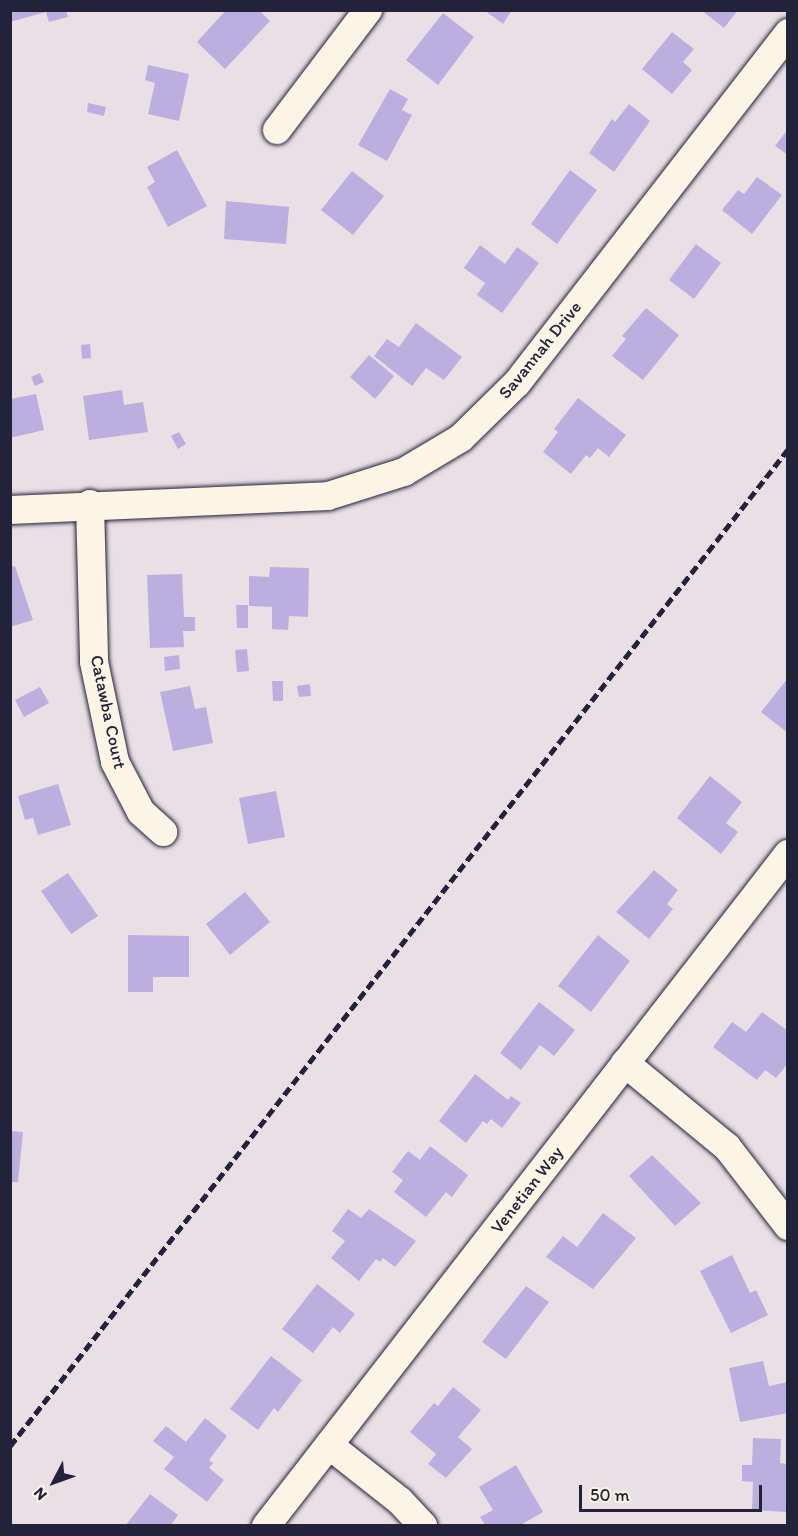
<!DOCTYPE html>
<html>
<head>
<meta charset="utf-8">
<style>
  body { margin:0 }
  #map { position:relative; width:798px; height:1536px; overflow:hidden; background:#e8e0e4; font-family:Itim,sans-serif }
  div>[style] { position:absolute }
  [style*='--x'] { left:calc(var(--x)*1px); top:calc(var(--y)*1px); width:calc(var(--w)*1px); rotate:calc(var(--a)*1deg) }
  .building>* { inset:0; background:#bbafe0 }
  .roads { filter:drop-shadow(0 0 2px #22223b) drop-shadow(0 0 2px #22223b) }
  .street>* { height:28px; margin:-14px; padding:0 14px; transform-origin:14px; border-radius:14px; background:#fcf5e5 }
  .rail>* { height:4.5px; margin-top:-2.25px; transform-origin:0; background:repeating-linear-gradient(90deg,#22223b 0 9px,transparent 0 13.5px) }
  span { translate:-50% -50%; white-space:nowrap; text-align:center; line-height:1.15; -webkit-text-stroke:4.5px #fcf5e5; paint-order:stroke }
  .street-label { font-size:18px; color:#22223b }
  .frame { position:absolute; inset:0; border:12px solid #22223b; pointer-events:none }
  .north { position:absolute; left:24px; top:1452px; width:60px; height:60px; -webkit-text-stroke:4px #fcf5e5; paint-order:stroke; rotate:229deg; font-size:16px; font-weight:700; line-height:24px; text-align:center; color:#22223b }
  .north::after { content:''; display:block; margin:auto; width:21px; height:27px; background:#22223b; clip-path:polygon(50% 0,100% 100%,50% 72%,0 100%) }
  .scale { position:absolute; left:579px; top:1485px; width:183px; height:27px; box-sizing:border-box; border:3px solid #22223b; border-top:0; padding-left:8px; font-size:18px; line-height:21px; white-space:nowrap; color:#22223b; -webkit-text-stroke:4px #fcf5e5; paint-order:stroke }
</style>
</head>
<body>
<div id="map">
  <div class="building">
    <div style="clip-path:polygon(10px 10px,66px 10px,68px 17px,49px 22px,46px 12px,10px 22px)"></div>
    <div style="clip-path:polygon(226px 10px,259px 10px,270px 21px,225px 69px,197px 42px)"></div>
    <div style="clip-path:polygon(484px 10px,512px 10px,503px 24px)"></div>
    <div style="clip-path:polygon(701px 10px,738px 10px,724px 28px)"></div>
    <div style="clip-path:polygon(443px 13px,474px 37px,438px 85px,406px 60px)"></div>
    <div style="clip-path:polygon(672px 32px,694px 49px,683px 62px,692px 70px,672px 94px,642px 69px)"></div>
    <div style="clip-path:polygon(148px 65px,189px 74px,179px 121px,148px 114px,155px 83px,145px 80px)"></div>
    <div style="clip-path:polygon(390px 89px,408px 99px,402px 110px,412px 115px,387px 161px,358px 145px)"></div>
    <div style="clip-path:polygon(88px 103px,106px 107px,104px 116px,87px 112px)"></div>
    <div style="clip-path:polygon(629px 104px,650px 121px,614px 172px,589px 153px,612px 119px,615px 122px)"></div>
    <div style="clip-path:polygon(788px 129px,788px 155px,775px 146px)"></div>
    <div style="clip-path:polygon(177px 150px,207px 206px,168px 227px,147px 187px,155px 182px,147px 167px)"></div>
    <div style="clip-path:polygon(570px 170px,597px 190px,557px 244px,531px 224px)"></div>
    <div style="clip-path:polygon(352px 171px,384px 196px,353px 235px,321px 210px)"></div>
    <div style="clip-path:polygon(757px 177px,782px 195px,752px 234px,722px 210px,738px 190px,744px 194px)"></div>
    <div style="clip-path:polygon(226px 201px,289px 207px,286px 244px,224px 239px)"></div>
    <div style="clip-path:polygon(696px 244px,721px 263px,694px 299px,669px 280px)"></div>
    <div style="clip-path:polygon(480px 245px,505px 264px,517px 247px,539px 263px,502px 313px,477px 295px,485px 283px,464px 268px)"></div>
    <div style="clip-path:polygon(646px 308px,679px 335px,643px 380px,612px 356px,626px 339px,622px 336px)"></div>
    <div style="clip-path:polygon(416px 323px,462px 357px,444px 380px,426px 368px,412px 386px,374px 356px,387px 339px,399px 347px)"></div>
    <div style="clip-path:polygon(90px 344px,91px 358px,82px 359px,81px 345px)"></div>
    <div style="clip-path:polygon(369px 355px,394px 376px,375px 399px,350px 377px)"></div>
    <div style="clip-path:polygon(40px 373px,44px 382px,35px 386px,31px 377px)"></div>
    <div style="clip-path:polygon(122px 390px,124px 405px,143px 402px,148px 432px,89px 440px,83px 396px)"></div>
    <div style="clip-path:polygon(36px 394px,44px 430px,10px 438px,10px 399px)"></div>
    <div style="clip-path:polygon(578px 398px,626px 435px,609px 457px,598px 448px,590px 458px,586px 455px,571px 474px,543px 452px,558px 432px,554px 429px)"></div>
    <div style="clip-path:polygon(179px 432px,186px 444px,178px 449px,171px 436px)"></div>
    <div style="clip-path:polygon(15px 566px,33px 620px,10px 627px,10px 567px)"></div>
    <div style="clip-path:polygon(270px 567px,309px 568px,308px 617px,289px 616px,288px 630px,272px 629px,272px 607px,249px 606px,249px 576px,269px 577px)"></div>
    <div style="clip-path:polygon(182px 574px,184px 617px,195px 617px,195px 631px,183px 631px,184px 647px,150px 648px,147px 575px)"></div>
    <div style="clip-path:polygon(236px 605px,248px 605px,248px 628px,237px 628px)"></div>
    <div style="clip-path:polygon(247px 649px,249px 671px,237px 672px,235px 650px)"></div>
    <div style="clip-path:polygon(179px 655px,180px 669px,165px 671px,164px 657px)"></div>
    <div style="clip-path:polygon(788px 678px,788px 733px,761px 712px)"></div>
    <div style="clip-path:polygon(272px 681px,283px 681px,283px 701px,273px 701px)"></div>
    <div style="clip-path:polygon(310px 684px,311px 696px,299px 697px,297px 686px)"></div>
    <div style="clip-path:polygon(190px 686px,195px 709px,206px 707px,213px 743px,173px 751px,160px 692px)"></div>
    <div style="clip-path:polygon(40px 687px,49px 703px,24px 717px,15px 700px)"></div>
    <div style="clip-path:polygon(710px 776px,742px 802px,726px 823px,738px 832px,721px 854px,677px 818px)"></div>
    <div style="clip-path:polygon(58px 784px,71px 825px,38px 835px,33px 818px,25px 820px,18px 796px)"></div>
    <div style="clip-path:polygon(276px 791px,285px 837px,248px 844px,239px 798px)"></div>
    <div style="clip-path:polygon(654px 870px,678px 890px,667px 904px,673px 909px,649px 939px,616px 912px)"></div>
    <div style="clip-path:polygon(68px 873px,98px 916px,71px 934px,41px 891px)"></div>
    <div style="clip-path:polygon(245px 892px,270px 922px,230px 955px,206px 924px)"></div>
    <div style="clip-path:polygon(128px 935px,189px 936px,189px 977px,153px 977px,153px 992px,128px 992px)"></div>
    <div style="clip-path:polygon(598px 935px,630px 961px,591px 1012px,558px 986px)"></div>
    <div style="clip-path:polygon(539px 1002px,575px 1030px,554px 1056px,540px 1045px,521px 1070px,500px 1053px)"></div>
    <div style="clip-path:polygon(762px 1012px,788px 1031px,788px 1063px,776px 1078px,765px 1070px,757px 1080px,713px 1047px,732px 1022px,746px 1032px)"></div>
    <div style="clip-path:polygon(475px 1074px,508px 1100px,511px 1096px,521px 1103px,502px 1128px,491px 1119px,487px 1124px,483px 1121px,466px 1143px,439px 1121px)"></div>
    <div style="clip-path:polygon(10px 1131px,23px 1132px,18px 1182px,10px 1182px)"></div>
    <div style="clip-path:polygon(430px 1146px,468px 1175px,452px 1197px,446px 1192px,426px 1217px,394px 1192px,403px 1180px,392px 1172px,408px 1151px,420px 1160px)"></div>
    <div style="clip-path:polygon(652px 1155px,701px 1203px,675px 1226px,629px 1176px)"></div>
    <div style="clip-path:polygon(348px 1209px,361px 1218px,369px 1209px,416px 1241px,395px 1267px,383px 1258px,380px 1262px,376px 1259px,359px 1281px,331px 1258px,345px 1241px,332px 1231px)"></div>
    <div style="clip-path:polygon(603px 1213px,636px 1238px,593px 1289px,546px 1257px,563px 1236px,577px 1247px)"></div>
    <div style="clip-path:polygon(732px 1255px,750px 1293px,756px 1290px,768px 1315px,731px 1333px,700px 1271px)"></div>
    <div style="clip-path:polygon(317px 1284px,355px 1314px,340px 1333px,333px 1327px,313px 1353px,282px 1329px)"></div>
    <div style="clip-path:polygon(526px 1286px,549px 1302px,506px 1359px,482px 1342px)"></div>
    <div style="clip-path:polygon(271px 1356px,302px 1380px,278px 1412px,274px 1408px,258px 1430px,230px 1409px)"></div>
    <div style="clip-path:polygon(763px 1361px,769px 1386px,788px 1382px,788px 1413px,740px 1422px,729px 1368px)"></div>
    <div style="clip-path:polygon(453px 1387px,481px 1410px,458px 1437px,472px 1449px,446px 1478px,428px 1464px,436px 1454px,410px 1432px,434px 1403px,438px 1406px)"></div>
    <div style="clip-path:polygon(205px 1418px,227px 1436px,209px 1460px,213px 1463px,209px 1468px,224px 1480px,207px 1502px,164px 1469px,174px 1457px,153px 1441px,166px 1426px,186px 1442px)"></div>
    <div style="clip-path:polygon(753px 1438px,781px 1439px,780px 1463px,787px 1464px,788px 1512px,752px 1510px,753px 1482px,742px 1481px,742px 1465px,752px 1465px)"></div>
    <div style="clip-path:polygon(516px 1465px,543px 1512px,519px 1526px,486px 1526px,480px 1517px,493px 1510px,479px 1487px)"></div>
    <div style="clip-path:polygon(150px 1494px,178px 1515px,170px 1526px,125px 1526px)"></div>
  </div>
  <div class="roads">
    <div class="street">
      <div style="--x:277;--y:130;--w:151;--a:-52.8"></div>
      <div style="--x:90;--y:504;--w:158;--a:88.5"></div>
      <div style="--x:94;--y:662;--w:102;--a:78.1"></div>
      <div style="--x:115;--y:762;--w:56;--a:62.5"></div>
      <div style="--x:141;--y:812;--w:30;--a:42"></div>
      <div style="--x:10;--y:510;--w:318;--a:-2.5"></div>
      <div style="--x:328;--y:496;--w:80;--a:-17.5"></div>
      <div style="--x:404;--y:472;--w:66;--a:-30.8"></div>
      <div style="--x:461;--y:438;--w:78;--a:-44.5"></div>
      <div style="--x:517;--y:383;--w:443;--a:-52.2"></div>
      <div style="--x:625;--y:1063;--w:132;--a:39.5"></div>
      <div style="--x:727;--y:1147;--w:100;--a:52.3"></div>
      <div style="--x:329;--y:1445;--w:90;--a:38.3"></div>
      <div style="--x:400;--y:1501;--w:34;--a:47"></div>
      <div style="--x:266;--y:1526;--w:851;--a:-52.16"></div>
    </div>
  </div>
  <div class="rail">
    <div style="--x:10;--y:1446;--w:1265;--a:-52.03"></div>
  </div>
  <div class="street-label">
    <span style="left:540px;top:350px;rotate:-51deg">Savannah Drive</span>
    <span style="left:108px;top:712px;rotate:78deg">Catawba Court</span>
    <span style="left:527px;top:1190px;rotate:-52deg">Venetian Way</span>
  </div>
  <div class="frame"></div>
  <div class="north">N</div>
  <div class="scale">50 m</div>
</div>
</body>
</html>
